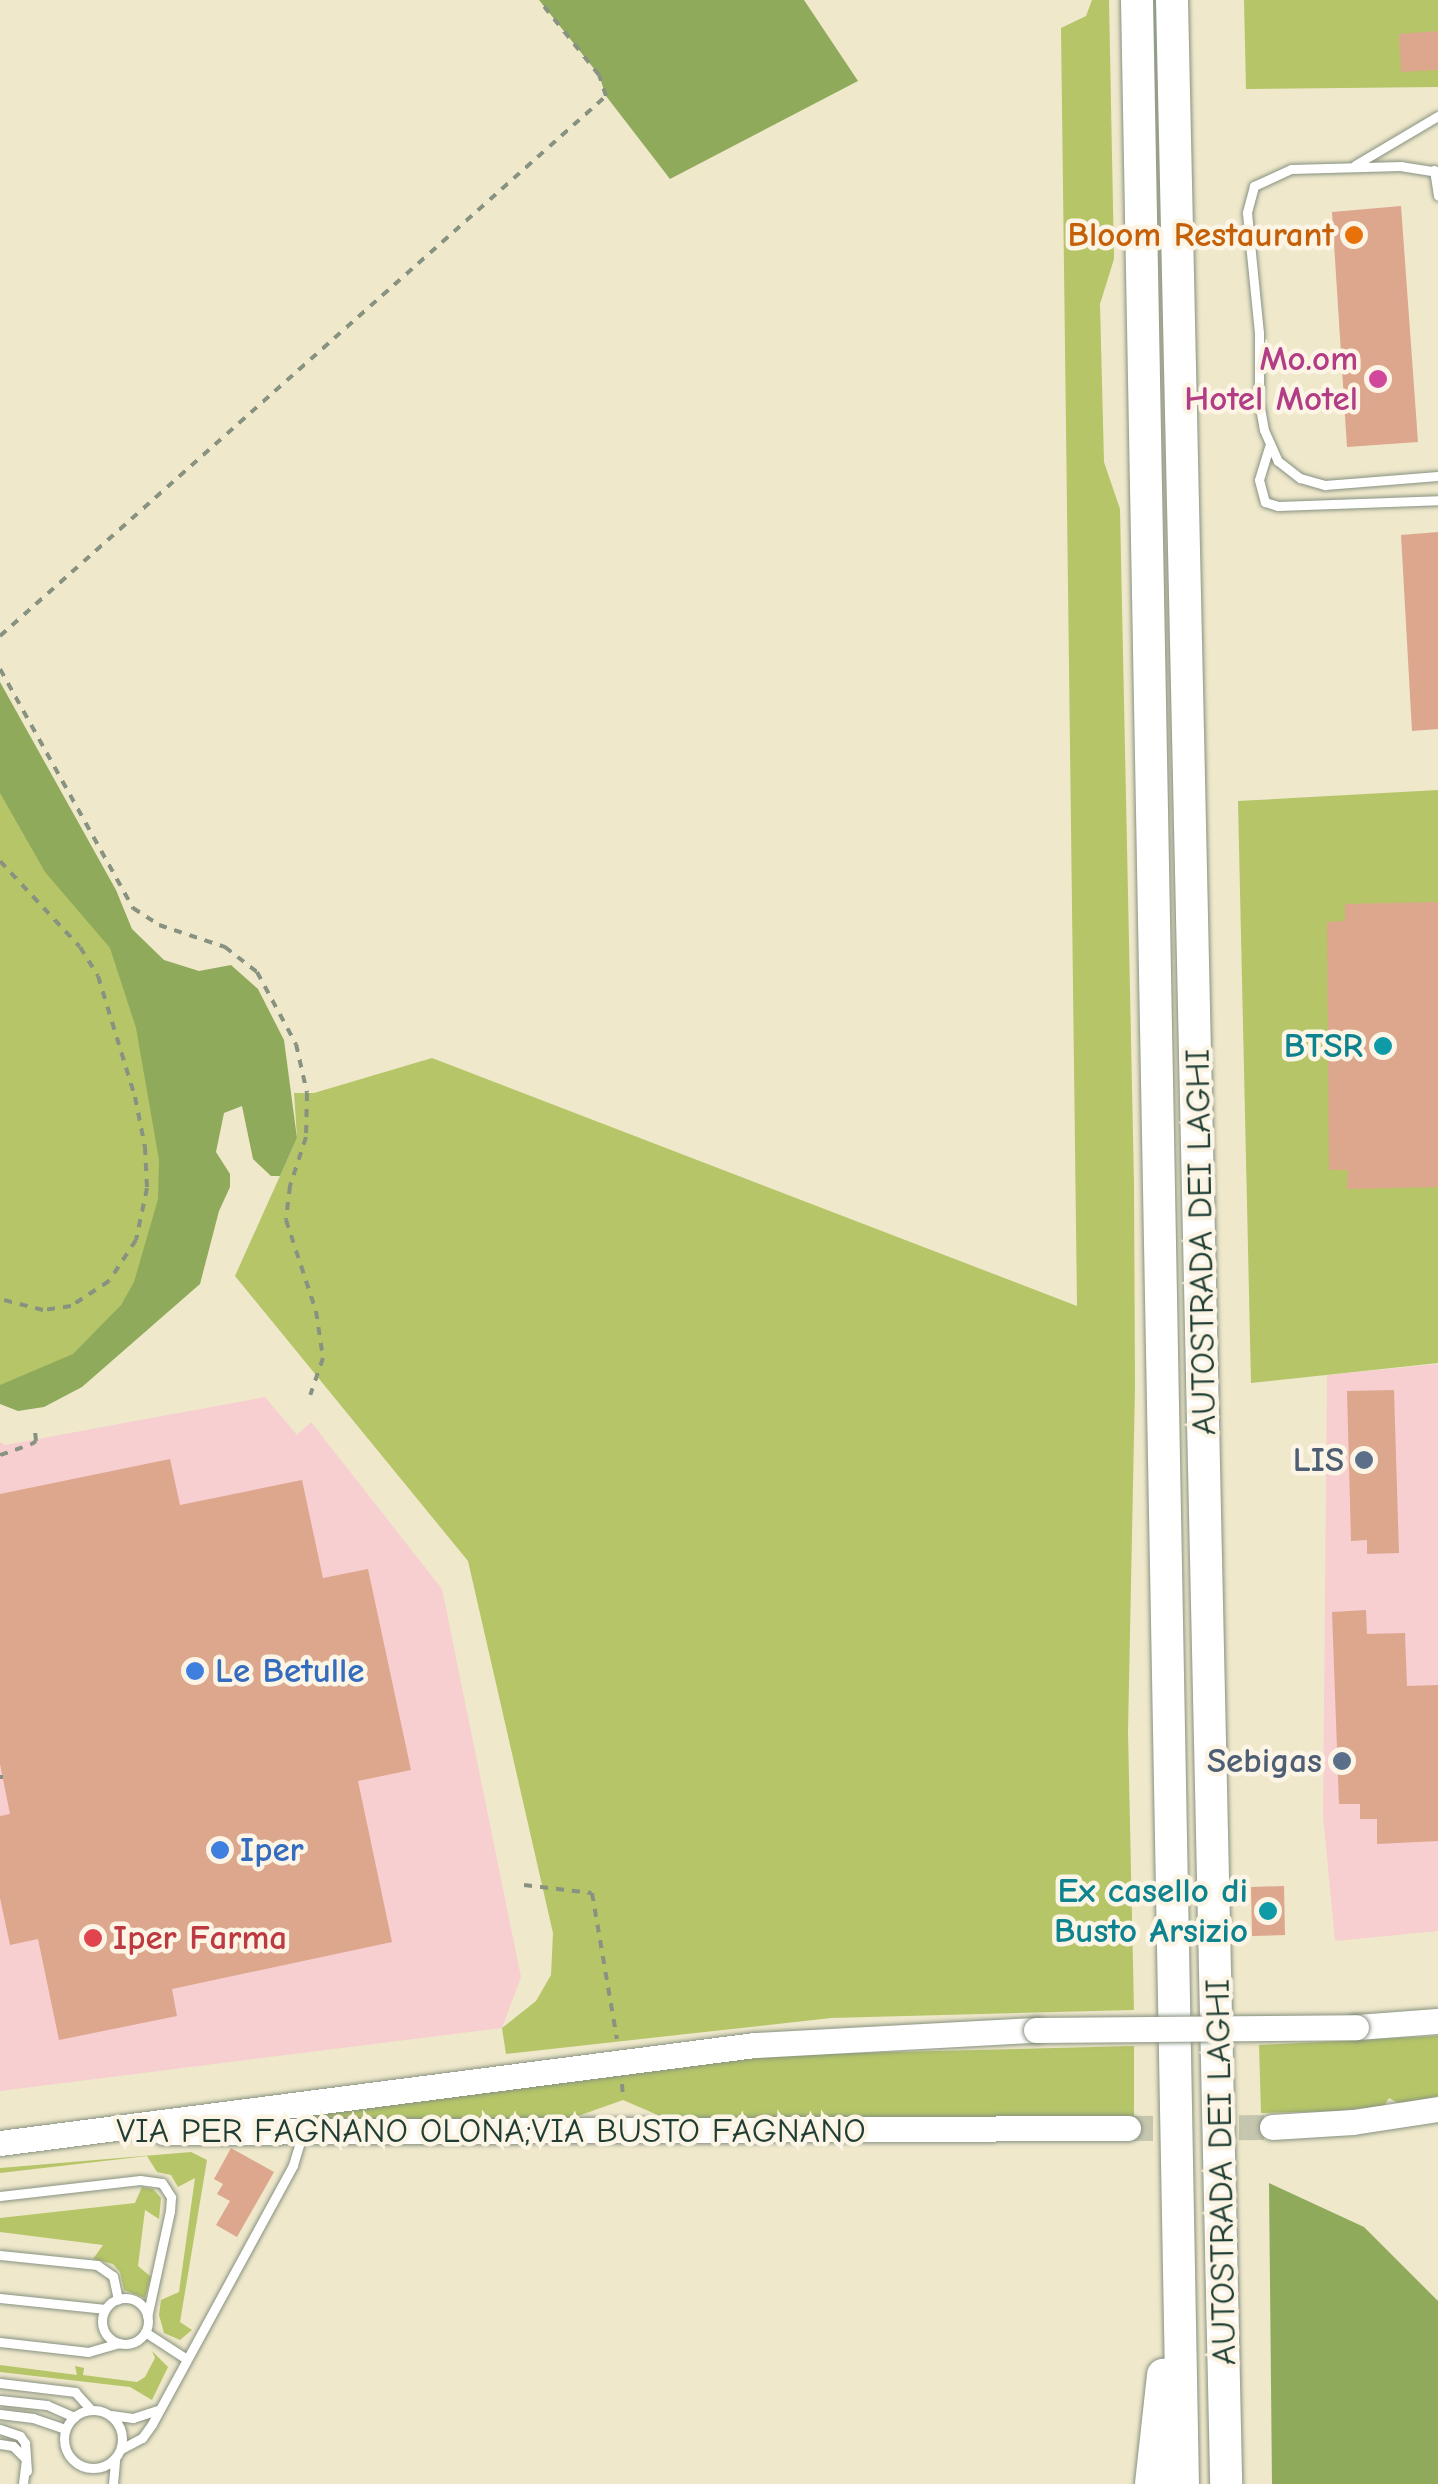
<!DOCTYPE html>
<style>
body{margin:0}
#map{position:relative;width:1438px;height:2484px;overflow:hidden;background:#efe8cb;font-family:"Comic Neue",sans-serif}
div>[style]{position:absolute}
.built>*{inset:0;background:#f7cfd0}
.green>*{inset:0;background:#b5c568}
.forest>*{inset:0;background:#90aa5c}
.building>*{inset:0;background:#dca78d}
.secondary-tunnel>*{height:25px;margin-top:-12.5px;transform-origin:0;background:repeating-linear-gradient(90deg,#c5c6ad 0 25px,transparent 0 37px)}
.path>*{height:4px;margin-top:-2px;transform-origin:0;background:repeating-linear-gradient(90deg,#879280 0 8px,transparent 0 16px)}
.roads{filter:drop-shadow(0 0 2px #879280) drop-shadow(0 0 2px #879280)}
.lane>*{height:9px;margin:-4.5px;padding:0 4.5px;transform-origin:4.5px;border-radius:4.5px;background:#fff}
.lane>.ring{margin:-4.5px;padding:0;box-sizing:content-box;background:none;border:9px solid #fff;border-radius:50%}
.secondary>*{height:25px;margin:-12.5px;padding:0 12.5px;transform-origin:12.5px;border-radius:12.5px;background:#fff}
.highway>*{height:32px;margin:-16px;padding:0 16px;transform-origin:16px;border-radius:16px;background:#fff}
.bridges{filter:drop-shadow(0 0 2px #879280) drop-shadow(0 0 2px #879280)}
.secondary-bridge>*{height:25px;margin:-12.5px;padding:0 12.5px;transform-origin:12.5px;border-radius:12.5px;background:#fff}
.dots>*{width:28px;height:28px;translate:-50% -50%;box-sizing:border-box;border:5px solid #fcf5e5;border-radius:50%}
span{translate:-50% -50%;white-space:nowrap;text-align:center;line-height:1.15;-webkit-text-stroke:9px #fcf5e5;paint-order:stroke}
.food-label{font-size:35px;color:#c56008;font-weight:700}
.right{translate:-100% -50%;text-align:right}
.hotel-label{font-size:35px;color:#b23c85;font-weight:700}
.culture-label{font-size:35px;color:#0d838f;font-weight:700}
.street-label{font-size:35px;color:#1f3d34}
.service-label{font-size:35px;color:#4e5e75;font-weight:700}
.shop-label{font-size:35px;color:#366cbe;font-weight:700}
.left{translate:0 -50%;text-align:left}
.health-label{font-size:35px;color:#be3a42;font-weight:700}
</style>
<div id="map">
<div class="built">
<i style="clip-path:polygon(1438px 1364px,1438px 1931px,1335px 1941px,1323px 1815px,1327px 1375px)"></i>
<i style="clip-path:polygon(265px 1397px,297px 1435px,311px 1422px,442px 1589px,521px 1977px,502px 2028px,0 2091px,0 1442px,5px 1445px)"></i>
</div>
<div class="green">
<i style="clip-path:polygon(1092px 0,1109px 0,1114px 259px,1100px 304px,1104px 462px,1120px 509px,1134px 1183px,1135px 1386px,1128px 1732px,1134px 2010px,831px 2018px,506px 2054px,502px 2028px,536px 2001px,551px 1975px,553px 1933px,468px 1561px,235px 1276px,297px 1138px,294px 1093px,314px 1093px,432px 1058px,1077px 1306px,1061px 28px,1086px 16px)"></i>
<i style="clip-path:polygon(1244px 0,1438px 0,1438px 87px,1246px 89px)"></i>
<i style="clip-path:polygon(0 782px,109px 934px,182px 1147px,134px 1287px,80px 1362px,0 1386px)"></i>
<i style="clip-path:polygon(1438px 790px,1438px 1363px,1251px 1383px,1238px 801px)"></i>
<i style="clip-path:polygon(1438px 2036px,1438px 2096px,1400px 2104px,1389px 2098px,1384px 2106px,1340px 2111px,1261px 2113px,1259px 2045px)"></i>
<i style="clip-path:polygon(1134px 2046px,1134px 2116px,674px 2122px,623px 2100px,564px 2121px,297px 2120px,291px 2116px,774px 2055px)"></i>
<i style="clip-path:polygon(191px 2152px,207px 2160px,180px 2322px,192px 2330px,180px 2340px,164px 2333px,159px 2315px,161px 2300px,179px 2292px,195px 2178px,178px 2187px,171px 2175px,157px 2172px,147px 2156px,0 2173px,0 2168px)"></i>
<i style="clip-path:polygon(142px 2187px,153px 2189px,161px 2198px,159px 2219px,145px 2210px,138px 2266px,151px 2277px,145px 2298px,124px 2290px,120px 2272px,113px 2264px,93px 2259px,103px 2245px,0 2232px,0 2218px,135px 2203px)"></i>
<i style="clip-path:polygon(152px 2351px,168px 2367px,152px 2400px,130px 2387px,0 2372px,0 2365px,77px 2375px,75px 2366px,84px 2368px,83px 2375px,137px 2382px,145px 2377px,155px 2358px)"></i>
</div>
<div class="forest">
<i style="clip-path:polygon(539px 0,804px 0,858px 81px,670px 179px,606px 96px,599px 75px)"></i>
<i style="clip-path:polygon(0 682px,116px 890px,132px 929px,164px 960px,199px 971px,231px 965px,258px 989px,284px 1040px,297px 1138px,280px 1176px,271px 1176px,253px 1159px,242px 1106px,224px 1113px,216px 1152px,230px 1174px,230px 1187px,219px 1211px,200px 1284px,82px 1387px,44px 1407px,18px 1411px,0 1404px,0 1385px,73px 1354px,121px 1305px,134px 1282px,158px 1199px,159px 1160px,136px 1028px,110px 948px,45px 872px,0 793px)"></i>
<i style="clip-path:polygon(1269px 2183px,1364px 2227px,1438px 2301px,1438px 2484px,1272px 2484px)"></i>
</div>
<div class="building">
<i style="clip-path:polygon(1438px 31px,1438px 70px,1401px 72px,1399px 34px)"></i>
<i style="clip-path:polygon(1401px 206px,1418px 442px,1347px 447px,1332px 212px)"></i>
<i style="clip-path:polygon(1438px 532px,1438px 729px,1412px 731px,1401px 535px)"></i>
<i style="clip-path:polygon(1438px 902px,1438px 1187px,1347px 1189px,1348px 1170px,1329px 1170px,1327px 922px,1345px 921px,1345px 904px)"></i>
<i style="clip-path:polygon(1394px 1390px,1399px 1553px,1367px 1554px,1367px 1540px,1351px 1541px,1347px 1391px)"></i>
<i style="clip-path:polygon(170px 1459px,180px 1505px,302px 1480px,323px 1578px,368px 1569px,411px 1770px,358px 1781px,392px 1942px,172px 1989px,177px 2016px,59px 2040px,38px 1939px,10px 1945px,0 1898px,0 1816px,10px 1814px,0 1764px,0 1494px)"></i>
<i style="clip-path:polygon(1366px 1610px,1367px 1634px,1405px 1633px,1407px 1686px,1438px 1685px,1438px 1841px,1377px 1844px,1377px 1819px,1360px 1819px,1360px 1804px,1339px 1804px,1332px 1612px)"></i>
<i style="clip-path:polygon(1284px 1886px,1285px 1935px,1252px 1936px,1251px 1887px)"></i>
<i style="clip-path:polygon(231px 2148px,274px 2172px,237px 2237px,216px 2225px,230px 2201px,217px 2194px,223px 2184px,214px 2179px)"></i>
</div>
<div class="secondary-tunnel">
<i style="left:1128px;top:2128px;width:144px;rotate:-0.4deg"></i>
</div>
<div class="path">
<i style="left:0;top:636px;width:812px;rotate:-41.7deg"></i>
<i style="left:606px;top:96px;width:22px;rotate:-108deg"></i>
<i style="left:599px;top:75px;width:96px;rotate:-128.7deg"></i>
<i style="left:0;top:669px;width:274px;rotate:60.9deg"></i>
<i style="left:133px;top:908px;width:31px;rotate:33deg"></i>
<i style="left:159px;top:925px;width:70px;rotate:18.4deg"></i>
<i style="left:225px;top:947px;width:41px;rotate:38deg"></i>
<i style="left:257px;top:972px;width:82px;rotate:61.6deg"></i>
<i style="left:296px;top:1044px;width:50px;rotate:77.3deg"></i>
<i style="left:307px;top:1093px;width:44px;rotate:91.3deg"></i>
<i style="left:306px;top:1137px;width:52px;rotate:108.1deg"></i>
<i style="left:290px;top:1186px;width:34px;rotate:97deg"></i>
<i style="left:286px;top:1220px;width:96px;rotate:71.8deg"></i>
<i style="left:316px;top:1311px;width:48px;rotate:81.5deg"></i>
<i style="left:323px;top:1358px;width:39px;rotate:109deg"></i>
<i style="left:0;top:861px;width:117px;rotate:47.1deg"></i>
<i style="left:80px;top:947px;width:34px;rotate:58deg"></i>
<i style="left:98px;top:976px;width:127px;rotate:73deg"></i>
<i style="left:135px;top:1097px;width:51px;rotate:78.7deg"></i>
<i style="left:145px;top:1147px;width:41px;rotate:87.2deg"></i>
<i style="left:147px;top:1188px;width:53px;rotate:101.9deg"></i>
<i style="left:136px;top:1240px;width:49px;rotate:123.4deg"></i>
<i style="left:109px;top:1281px;width:45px;rotate:146.7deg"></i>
<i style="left:71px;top:1306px;width:28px;rotate:172deg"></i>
<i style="left:43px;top:1310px;width:44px;rotate:-165.7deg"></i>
<i style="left:0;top:1455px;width:34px;rotate:-19deg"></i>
<i style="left:32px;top:1444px;width:5px;rotate:-37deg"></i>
<i style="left:36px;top:1441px;width:10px;rotate:-96deg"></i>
<i style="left:0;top:1777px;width:3px"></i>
<i style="left:524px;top:1885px;width:68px;rotate:6.7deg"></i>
<i style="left:592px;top:1893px;width:148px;rotate:80.3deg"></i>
<i style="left:622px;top:2084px;width:16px;rotate:86deg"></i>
</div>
<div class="roads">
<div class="lane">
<i style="left:1355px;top:165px;width:96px;rotate:-30.6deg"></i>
<i style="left:1434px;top:170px;width:26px;rotate:81deg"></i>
<i style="left:1438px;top:172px;width:37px;rotate:-171deg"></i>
<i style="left:1401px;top:166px;width:110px;rotate:178.4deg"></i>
<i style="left:1291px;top:169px;width:41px;rotate:155.3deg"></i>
<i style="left:1254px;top:186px;width:28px;rotate:105deg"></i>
<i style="left:1247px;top:213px;width:121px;rotate:84.3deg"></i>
<i style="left:1259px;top:333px;width:69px;rotate:90deg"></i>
<i style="left:1259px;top:402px;width:28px;rotate:80deg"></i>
<i style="left:1264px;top:430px;width:34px;rotate:66deg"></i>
<i style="left:1278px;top:461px;width:28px;rotate:38deg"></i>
<i style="left:1300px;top:478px;width:26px;rotate:16deg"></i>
<i style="left:1325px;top:485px;width:113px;rotate:-4.6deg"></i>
<i style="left:1269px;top:447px;width:34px;rotate:107deg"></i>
<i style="left:1259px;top:480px;width:23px;rotate:75deg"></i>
<i style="left:1265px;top:502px;width:14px;rotate:17deg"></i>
<i style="left:1278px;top:506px;width:160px;rotate:-2.1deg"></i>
<i style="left:0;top:2196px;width:141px;rotate:-6.5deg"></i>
<i style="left:140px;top:2180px;width:22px;rotate:8deg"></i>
<i style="left:162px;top:2183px;width:17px;rotate:57deg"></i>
<i style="left:171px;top:2197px;width:14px;rotate:94deg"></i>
<i style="left:170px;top:2211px;width:108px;rotate:102.2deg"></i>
<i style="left:0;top:2255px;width:98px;rotate:5.9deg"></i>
<i style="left:97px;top:2265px;width:19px;rotate:35deg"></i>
<i style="left:113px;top:2276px;width:24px;rotate:78deg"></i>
<i style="left:0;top:2298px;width:106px;rotate:6deg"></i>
<i class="ring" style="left:102px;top:2298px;width:37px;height:37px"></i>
<i style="left:145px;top:2332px;width:48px;rotate:33deg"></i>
<i style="left:0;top:2342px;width:89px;rotate:6.5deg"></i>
<i style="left:88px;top:2352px;width:32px;rotate:-16deg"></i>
<i style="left:0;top:2383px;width:76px;rotate:6.8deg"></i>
<i style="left:75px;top:2392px;width:24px;rotate:48deg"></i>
<i style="left:0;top:2400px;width:47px;rotate:6.1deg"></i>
<i style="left:47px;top:2405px;width:30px;rotate:24deg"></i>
<i class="ring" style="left:64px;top:2410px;width:49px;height:49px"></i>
<i style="left:0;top:2414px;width:33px;rotate:7deg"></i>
<i style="left:33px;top:2418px;width:34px;rotate:19deg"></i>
<i style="left:111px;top:2415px;width:22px;rotate:8deg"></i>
<i style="left:133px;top:2418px;width:25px;rotate:-18deg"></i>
<i style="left:0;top:2429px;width:21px;rotate:19deg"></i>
<i style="left:20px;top:2436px;width:9px;rotate:54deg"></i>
<i style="left:25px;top:2443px;width:28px;rotate:86deg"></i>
<i style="left:0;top:2444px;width:13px;rotate:9deg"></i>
<i style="left:13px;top:2446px;width:18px;rotate:45deg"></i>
<i style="left:26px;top:2459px;width:25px;rotate:97deg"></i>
<i style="left:121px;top:2449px;width:24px;rotate:-28deg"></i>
<i style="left:142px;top:2438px;width:17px;rotate:-54deg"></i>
<i style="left:152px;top:2424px;width:295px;rotate:-61.4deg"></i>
<i style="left:293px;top:2165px;width:30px;rotate:-73deg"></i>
<i style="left:113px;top:2484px;width:25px;rotate:-85deg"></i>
</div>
<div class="secondary">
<i style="left:1356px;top:2027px;width:82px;rotate:-4.2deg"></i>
<i style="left:1272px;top:2127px;width:81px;rotate:-3.5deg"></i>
<i style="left:1353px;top:2122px;width:86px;rotate:-8.7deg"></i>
<i style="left:163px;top:2132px;width:965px;rotate:-0.24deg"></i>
<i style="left:0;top:2143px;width:761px;rotate:-7.4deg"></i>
<i style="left:755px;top:2045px;width:281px;rotate:-3.1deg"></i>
</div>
<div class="highway">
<i style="left:1137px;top:0;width:2484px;rotate:88.94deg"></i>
<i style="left:1172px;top:0;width:2485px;rotate:88.75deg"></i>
<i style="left:1151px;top:2484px;width:110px;rotate:-83.7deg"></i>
</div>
</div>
<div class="bridges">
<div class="secondary-bridge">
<i style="left:1036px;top:2030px;width:320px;rotate:-0.5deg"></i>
</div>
</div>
<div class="dots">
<i style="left:1354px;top:235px;background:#e8710a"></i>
<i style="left:1378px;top:379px;background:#d1479c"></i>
<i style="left:1383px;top:1046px;background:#0f9aa8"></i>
<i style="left:1364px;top:1460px;background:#5c6f8a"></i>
<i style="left:195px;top:1671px;background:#3f7fe0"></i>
<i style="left:1342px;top:1761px;background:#5c6f8a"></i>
<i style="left:220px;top:1850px;background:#3f7fe0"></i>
<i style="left:1268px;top:1911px;background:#0f9aa8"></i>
<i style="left:93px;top:1938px;background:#e0444e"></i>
</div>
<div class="food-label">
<span class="right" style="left:1334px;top:235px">Bloom Restaurant</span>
</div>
<div class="hotel-label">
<span class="right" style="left:1358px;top:379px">Mo.om<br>Hotel Motel</span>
</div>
<div class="culture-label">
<span class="right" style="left:1363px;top:1046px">BTSR</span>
<span class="right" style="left:1248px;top:1911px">Ex casello di<br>Busto Arsizio</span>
</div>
<div class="street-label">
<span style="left:1201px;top:1242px;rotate:-91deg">AUTOSTRADA DEI LAGHI</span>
<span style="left:491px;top:2131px">VIA PER FAGNANO OLONA;VIA BUSTO FAGNANO</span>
<span style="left:1221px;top:2172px;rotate:-91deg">AUTOSTRADA DEI LAGHI</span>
</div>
<div class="service-label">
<span class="right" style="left:1344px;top:1460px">LIS</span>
<span class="right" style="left:1322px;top:1761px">Sebigas</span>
</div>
<div class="shop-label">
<span class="left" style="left:215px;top:1671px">Le Betulle</span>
<span class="left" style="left:240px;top:1850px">Iper</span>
</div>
<div class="health-label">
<span class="left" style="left:113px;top:1938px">Iper Farma</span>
</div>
</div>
